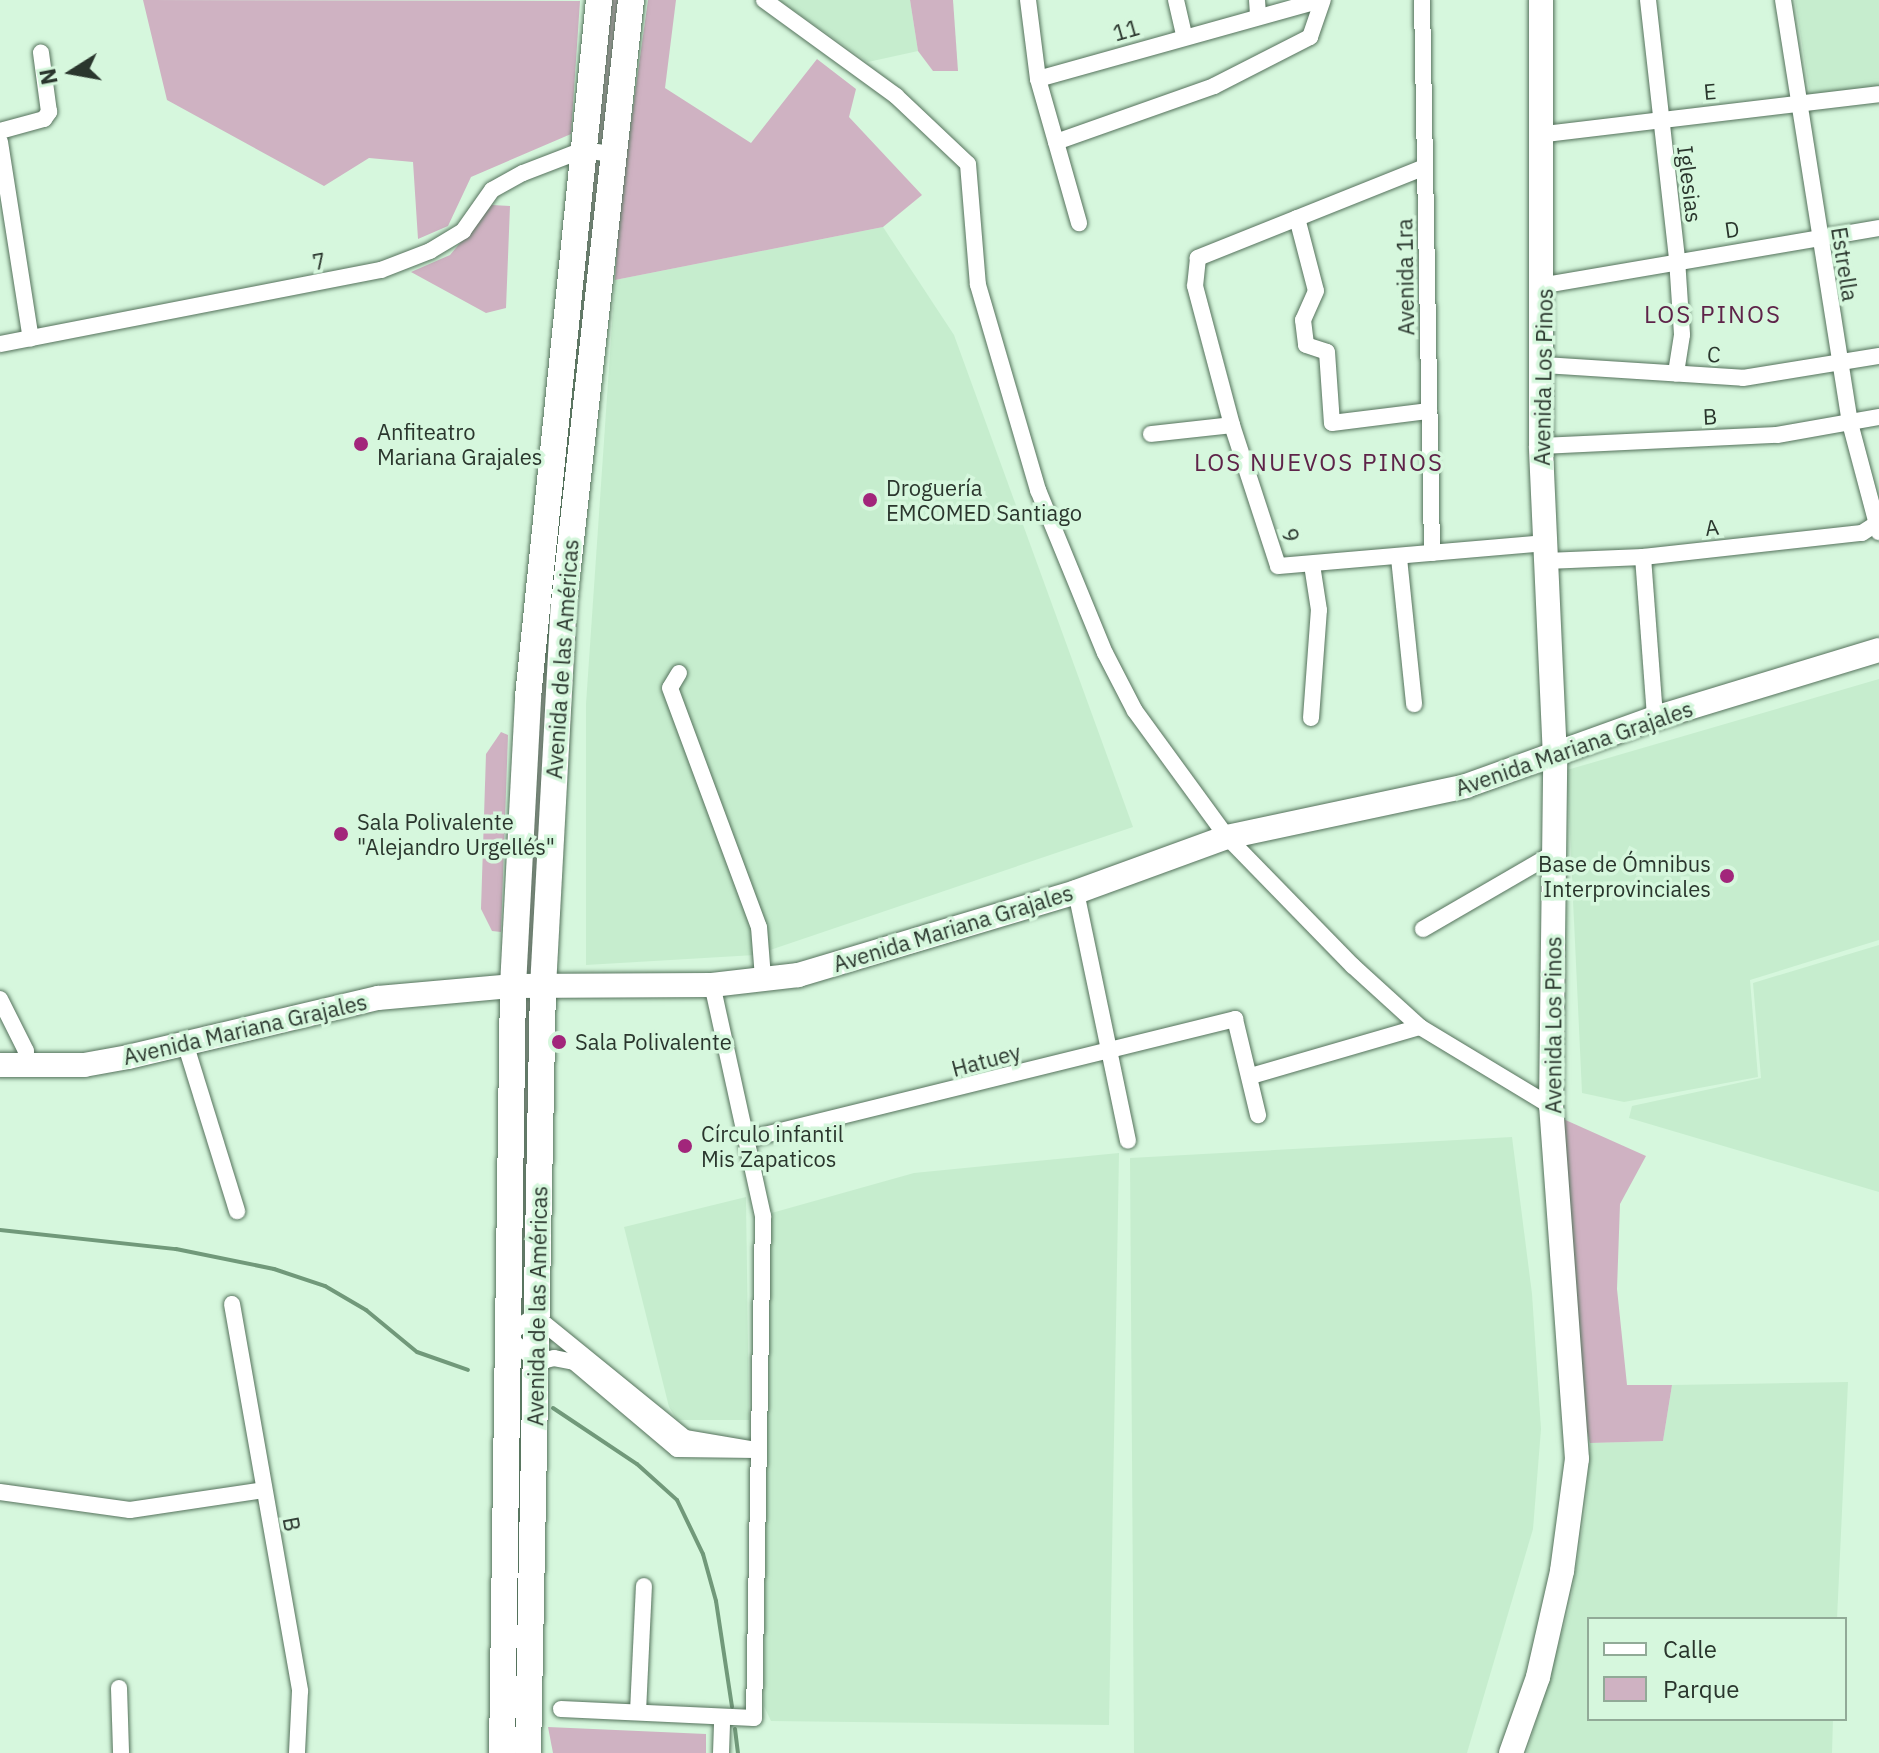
<!DOCTYPE html>
<meta charset="utf-8">
<style>
body{margin:0}
#map{position:relative;width:1879px;height:1753px;overflow:hidden;background:#d6f7dd;font-family:"IBM Plex Sans",sans-serif}
div>[style]{position:absolute}
.built>*{inset:0;background:#c6edce}
.green>*{inset:0;background:#cfb2c2}
.stream>*{height:4px;margin:-2px;padding:0 2px;transform-origin:2px;border-radius:2px;background:#71997a}
.roads{filter:drop-shadow(0 0 2px #55725c) drop-shadow(0 0 2px #55725c)}
.street>*{height:16px;margin:-8px;padding:0 8px;transform-origin:8px;border-radius:8px;background:#fff}
.secondary>*{height:24px;margin:-12px;padding:0 12px;transform-origin:12px;border-radius:12px;background:#fff}
.primary>*{height:26px;margin:-13px;padding:0 13px;transform-origin:13px;border-radius:13px;background:#fff}
.dots>*{width:22px;height:22px;translate:-50% -50%;box-sizing:border-box;border:4px solid #d6f7dd;border-radius:50%}
span{translate:-50% -50%;white-space:nowrap;text-align:center;line-height:1.15;-webkit-text-stroke:7px #d6f7dd;paint-order:stroke}
.street-label{font-size:22px;color:#2a362d}
.poi-label{font-size:22px;color:#2a362d}
.left{translate:0 -50%;text-align:left}
.right{translate:-100% -50%;text-align:right}
.neighbourhood-label{font-size:24px;color:#5e2349;letter-spacing:2px}
.legend{position:absolute;left:1587px;top:1617px;width:260px;height:104px;box-sizing:border-box;background:#d6f7dd;border:2px solid #91aa97;margin:0;padding:10px 14px;list-style:none;font-size:24px;color:#2a362d}
.legend li{display:flex;align-items:center;gap:16px;height:40px}
.legend b{width:40px;border:2px solid #91aa97}
.north{position:absolute;left:32px;top:32px;width:80px;height:80px;-webkit-text-stroke:6px #d6f7dd;paint-order:stroke;rotate:259deg;font-size:22px;font-weight:700;line-height:32px;text-align:center;color:#2a362d}
.north::after{content:'';display:block;margin:auto;width:28px;height:36px;background:#2a362d;clip-path:polygon(50% 0,100% 100%,50% 72%,0 100%)}
</style>
<div id="map">
<div class="built">
<i style="clip-path:polygon(779px 0,910px 0,918px 51px,868px 62px)"></i>
<i style="clip-path:polygon(1795px 0,1879px 0,1879px 86px,1810px 95px)"></i>
<i style="clip-path:polygon(883px 227px,954px 335px,1133px 827px,755px 955px,586px 965px,586px 704px,615px 280px)"></i>
<i style="clip-path:polygon(1879px 679px,1879px 940px,1750px 980px,1758px 1077px,1624px 1102px,1582px 1093px,1567px 770px)"></i>
<i style="clip-path:polygon(1879px 945px,1879px 1192px,1629px 1118px,1632px 1106px,1761px 1078px,1753px 983px)"></i>
<i style="clip-path:polygon(1512px 1137px,1532px 1294px,1541px 1429px,1533px 1529px,1467px 1753px,1134px 1753px,1130px 1158px)"></i>
<i style="clip-path:polygon(1119px 1153px,1109px 1725px,771px 1721px,764px 1706px,768px 1214px,914px 1173px)"></i>
<i style="clip-path:polygon(746px 1197px,749px 1420px,677px 1420px,669px 1407px,624px 1227px)"></i>
<i style="clip-path:polygon(1848px 1382px,1837px 1619px,1589px 1619px,1589px 1719px,1833px 1719px,1832px 1753px,1527px 1753px,1570px 1606px,1586px 1507px,1590px 1443px,1663px 1441px,1672px 1385px)"></i>
</div>
<div class="green">
<i style="clip-path:polygon(143px 0,580px 1px,571px 134px,471px 177px,448px 226px,418px 239px,413px 162px,369px 158px,324px 186px,167px 100px)"></i>
<i style="clip-path:polygon(608px 0,622px 0,603px 148px,591px 146px)"></i>
<i style="clip-path:polygon(648px 0,676px 0,665px 88px,751px 143px,817px 59px,856px 89px,849px 117px,922px 195px,883px 227px,615px 280px,620px 201px)"></i>
<i style="clip-path:polygon(910px 0,953px 0,958px 71px,933px 71px,918px 51px)"></i>
<i style="clip-path:polygon(590px 157px,602px 158px,535px 978px,522px 978px,540px 647px)"></i>
<i style="clip-path:polygon(492px 205px,510px 206px,506px 308px,486px 313px,411px 272px,450px 255px)"></i>
<i style="clip-path:polygon(501px 732px,508px 735px,501px 932px,492px 931px,481px 909px,486px 754px)"></i>
<i style="clip-path:polygon(521px 995px,535px 995px,528px 1313px,515px 1322px)"></i>
<i style="clip-path:polygon(1561px 1118px,1646px 1156px,1620px 1204px,1617px 1289px,1627px 1385px,1672px 1385px,1663px 1441px,1590px 1443px,1582px 1411px)"></i>
<i style="clip-path:polygon(548px 1727px,706px 1734px,706px 1753px,553px 1753px)"></i>
</div>
<div class="stream">
<i style="left:0;top:1230px;width:177px;rotate:6.2deg"></i>
<i style="left:176px;top:1249px;width:100px;rotate:11.5deg"></i>
<i style="left:274px;top:1269px;width:54px;rotate:18.4deg"></i>
<i style="left:325px;top:1286px;width:48px;rotate:30.3deg"></i>
<i style="left:366px;top:1310px;width:66px;rotate:39.5deg"></i>
<i style="left:417px;top:1352px;width:54px;rotate:19.4deg"></i>
<i style="left:553px;top:1408px;width:101px;rotate:33.7deg"></i>
<i style="left:637px;top:1464px;width:54px;rotate:42deg"></i>
<i style="left:677px;top:1500px;width:60px;rotate:64.3deg"></i>
<i style="left:703px;top:1554px;width:49px;rotate:74.5deg"></i>
<i style="left:716px;top:1601px;width:107px;rotate:81.4deg"></i>
<i style="left:735px;top:1729px;width:24px;rotate:83deg"></i>
</div>
<div class="roads">
<div class="street">
<i style="left:764px;top:0;width:163px;rotate:36deg"></i>
<i style="left:896px;top:96px;width:99px;rotate:43.4deg"></i>
<i style="left:968px;top:164px;width:121px;rotate:85.3deg"></i>
<i style="left:978px;top:285px;width:214px;rotate:73.7deg"></i>
<i style="left:1038px;top:490px;width:176px;rotate:67.7deg"></i>
<i style="left:1105px;top:653px;width:65px;rotate:62.7deg"></i>
<i style="left:1135px;top:711px;width:156px;rotate:53.9deg"></i>
<i style="left:1227px;top:837px;width:180px;rotate:45.7deg"></i>
<i style="left:1353px;top:966px;width:91px;rotate:42.3deg"></i>
<i style="left:1420px;top:1027px;width:153px;rotate:31.1deg"></i>
<i style="left:1028px;top:0;width:80px;rotate:82.8deg"></i>
<i style="left:1038px;top:79px;width:150px;rotate:74.1deg"></i>
<i style="left:1176px;top:0;width:37px;rotate:77deg"></i>
<i style="left:1257px;top:0;width:16px;rotate:86deg"></i>
<i style="left:1422px;top:0;width:553px;rotate:88.96deg"></i>
<i style="left:1648px;top:0;width:261px;rotate:83.6deg"></i>
<i style="left:1677px;top:259px;width:76px;rotate:86.2deg"></i>
<i style="left:1682px;top:335px;width:39px;rotate:99deg"></i>
<i style="left:1783px;top:0;width:428px;rotate:81deg"></i>
<i style="left:1850px;top:423px;width:113px;rotate:75.1deg"></i>
<i style="left:1038px;top:79px;width:293px;rotate:-15.6deg"></i>
<i style="left:0;top:131px;width:46px;rotate:-15.3deg"></i>
<i style="left:44px;top:119px;width:9px;rotate:-54deg"></i>
<i style="left:49px;top:112px;width:60px;rotate:-97.7deg"></i>
<i style="left:1545px;top:134px;width:336px;rotate:-6.8deg"></i>
<i style="left:0;top:142px;width:199px;rotate:81.1deg"></i>
<i style="left:1056px;top:142px;width:168px;rotate:-19.5deg"></i>
<i style="left:1214px;top:86px;width:108px;rotate:-27deg"></i>
<i style="left:1310px;top:37px;width:39px;rotate:-71deg"></i>
<i style="left:1425px;top:167px;width:245px;rotate:158.2deg"></i>
<i style="left:1198px;top:258px;width:28px;rotate:96deg"></i>
<i style="left:1195px;top:286px;width:144px;rotate:75.1deg"></i>
<i style="left:1232px;top:425px;width:148px;rotate:71.9deg"></i>
<i style="left:1278px;top:566px;width:267px;rotate:-4.9deg"></i>
<i style="left:1297px;top:218px;width:75px;rotate:75.4deg"></i>
<i style="left:1316px;top:291px;width:32px;rotate:114deg"></i>
<i style="left:1303px;top:320px;width:25px;rotate:83deg"></i>
<i style="left:1306px;top:345px;width:22px;rotate:18deg"></i>
<i style="left:1327px;top:352px;width:71px;rotate:86deg"></i>
<i style="left:1332px;top:423px;width:98px;rotate:-7.1deg"></i>
<i style="left:1545px;top:285px;width:339px;rotate:-9.7deg"></i>
<i style="left:0;top:344px;width:388px;rotate:-11deg"></i>
<i style="left:381px;top:270px;width:53px;rotate:-21.2deg"></i>
<i style="left:430px;top:251px;width:39px;rotate:-31deg"></i>
<i style="left:463px;top:231px;width:50px;rotate:-54.7deg"></i>
<i style="left:492px;top:190px;width:35px;rotate:-29deg"></i>
<i style="left:523px;top:173px;width:64px;rotate:-21deg"></i>
<i style="left:583px;top:150px;width:28px;rotate:8deg"></i>
<i style="left:1544px;top:365px;width:199px;rotate:3.7deg"></i>
<i style="left:1743px;top:378px;width:138px;rotate:-9.2deg"></i>
<i style="left:1151px;top:434px;width:81px;rotate:-6.3deg"></i>
<i style="left:1541px;top:446px;width:236px;rotate:-2.7deg"></i>
<i style="left:1777px;top:435px;width:104px;rotate:-10deg"></i>
<i style="left:1643px;top:557px;width:161px;rotate:85.7deg"></i>
<i style="left:1399px;top:558px;width:147px;rotate:84.1deg"></i>
<i style="left:1546px;top:561px;width:97px;rotate:-2.4deg"></i>
<i style="left:1643px;top:557px;width:220px;rotate:-6.3deg"></i>
<i style="left:1862px;top:533px;width:20px;rotate:-33deg"></i>
<i style="left:679px;top:673px;width:17px;rotate:121deg"></i>
<i style="left:670px;top:688px;width:255px;rotate:69.6deg"></i>
<i style="left:759px;top:927px;width:51px;rotate:85.5deg"></i>
<i style="left:1311px;top:718px;width:108px;rotate:-85.8deg"></i>
<i style="left:1319px;top:610px;width:46px;rotate:-98.8deg"></i>
<i style="left:1076px;top:892px;width:254px;rotate:78.2deg"></i>
<i style="left:1423px;top:929px;width:151px;rotate:-30.1deg"></i>
<i style="left:0;top:999px;width:58px;rotate:63.4deg"></i>
<i style="left:26px;top:1051px;width:15px;rotate:94deg"></i>
<i style="left:186px;top:1046px;width:173px;rotate:72.8deg"></i>
<i style="left:1251px;top:1076px;width:176px;rotate:-16.2deg"></i>
<i style="left:748px;top:1139px;width:502px;rotate:-13.84deg"></i>
<i style="left:1235px;top:1019px;width:99px;rotate:76.5deg"></i>
<i style="left:232px;top:1304px;width:393px;rotate:80deg"></i>
<i style="left:300px;top:1691px;width:62px;rotate:92.8deg"></i>
<i style="left:535px;top:1316px;width:193px;rotate:39.1deg"></i>
<i style="left:685px;top:1438px;width:73px;rotate:9.5deg"></i>
<i style="left:757px;top:1450px;width:80px;rotate:-179.3deg"></i>
<i style="left:677px;top:1449px;width:135px;rotate:-139.8deg"></i>
<i style="left:574px;top:1362px;width:20px;rotate:-169deg"></i>
<i style="left:554px;top:1358px;width:16px;rotate:166deg"></i>
<i style="left:538px;top:1362px;width:41px;rotate:-140.9deg"></i>
<i style="left:506px;top:1336px;width:35px;rotate:-35deg"></i>
<i style="left:0;top:1492px;width:131px;rotate:7.9deg"></i>
<i style="left:130px;top:1510px;width:135px;rotate:-8.5deg"></i>
<i style="left:119px;top:1688px;width:65px;rotate:88.2deg"></i>
<i style="left:561px;top:1709px;width:193px;rotate:2.7deg"></i>
<i style="left:754px;top:1718px;width:502px;rotate:-88.97deg"></i>
<i style="left:763px;top:1216px;width:237px;rotate:-102.4deg"></i>
<i style="left:638px;top:1712px;width:126px;rotate:-87.3deg"></i>
<i style="left:721px;top:1753px;width:35px;rotate:-88deg"></i>
</div>
<div class="secondary">
<i style="left:0;top:1065px;width:84px"></i>
<i style="left:84px;top:1065px;width:45px;rotate:-10.3deg"></i>
<i style="left:128px;top:1057px;width:257px;rotate:-13.3deg"></i>
<i style="left:378px;top:998px;width:136px;rotate:-5.1deg"></i>
<i style="left:513px;top:986px;width:199px;rotate:-0.3deg"></i>
<i style="left:712px;top:985px;width:87px;rotate:-6.6deg"></i>
<i style="left:798px;top:975px;width:290px;rotate:-16.6deg"></i>
<i style="left:1076px;top:892px;width:161px;rotate:-20deg"></i>
<i style="left:1227px;top:837px;width:244px;rotate:-12deg"></i>
<i style="left:1466px;top:786px;width:201px;rotate:-19.8deg"></i>
<i style="left:1655px;top:718px;width:234px;rotate:-16.9deg"></i>
<i style="left:1511px;top:1753px;width:81px;rotate:-70.4deg"></i>
<i style="left:1538px;top:1677px;width:109px;rotate:-77.2deg"></i>
<i style="left:1562px;top:1571px;width:113px;rotate:-82.4deg"></i>
<i style="left:1577px;top:1459px;width:354px;rotate:-94.2deg"></i>
<i style="left:1551px;top:1106px;width:348px;rotate:-89.3deg"></i>
<i style="left:1555px;top:758px;width:312px;rotate:-92.6deg"></i>
<i style="left:1541px;top:446px;width:446px;rotate:-90deg"></i>
</div>
<div class="primary">
<i style="left:502px;top:1753px;width:767px;rotate:-89.18deg"></i>
<i style="left:513px;top:986px;width:289px;rotate:-87deg"></i>
<i style="left:528px;top:697px;width:701px;rotate:-84.18deg"></i>
<i style="left:528px;top:1753px;width:766px;rotate:-88.88deg"></i>
<i style="left:543px;top:987px;width:385px;rotate:-86.9deg"></i>
<i style="left:564px;top:603px;width:607px;rotate:-83.66deg"></i>
</div>
</div>
<div class="dots">
<i style="left:361px;top:444px;background:#a2267b"></i>
<i style="left:870px;top:500px;background:#a2267b"></i>
<i style="left:341px;top:834px;background:#a2267b"></i>
<i style="left:1727px;top:876px;background:#a2267b"></i>
<i style="left:559px;top:1042px;background:#a2267b"></i>
<i style="left:685px;top:1146px;background:#a2267b"></i>
</div>
<div class="street-label">
<span style="left:1126px;top:30px;rotate:-16deg">11</span>
<span style="left:1710px;top:91px;rotate:-5deg">E</span>
<span style="left:1690px;top:184px;rotate:83deg">Iglesias</span>
<span style="left:1732px;top:229px;rotate:-8deg">D</span>
<span style="left:319px;top:261px;rotate:-10deg">7</span>
<span style="left:1845px;top:264px;rotate:81deg">Estrella</span>
<span style="left:1405px;top:277px;rotate:-91deg">Avenida 1ra</span>
<span style="left:1714px;top:354px;rotate:4deg">C</span>
<span style="left:1543px;top:377px;rotate:-89deg">Avenida Los Pinos</span>
<span style="left:1710px;top:416px;rotate:-3deg">B</span>
<span style="left:1712px;top:527px;rotate:-6deg">A</span>
<span style="left:1291px;top:535px;rotate:72deg">9</span>
<span style="left:562px;top:659px;rotate:-86deg">Avenida de las Américas</span>
<span style="left:1574px;top:748px;rotate:-19deg">Avenida Mariana Grajales</span>
<span style="left:953px;top:928px;rotate:-17deg">Avenida Mariana Grajales</span>
<span style="left:1553px;top:1025px;rotate:-90deg">Avenida Los Pinos</span>
<span style="left:245px;top:1029px;rotate:-13deg">Avenida Mariana Grajales</span>
<span style="left:986px;top:1060px;rotate:-15deg">Hatuey</span>
<span style="left:537px;top:1306px;rotate:-89deg">Avenida de las Américas</span>
<span style="left:292px;top:1524px;rotate:79deg">B</span>
</div>
<div class="poi-label">
<span class="left" style="left:377px;top:444px">Anfiteatro<br>Mariana Grajales</span>
<span class="left" style="left:886px;top:500px">Droguería<br>EMCOMED Santiago</span>
<span class="left" style="left:357px;top:834px">Sala Polivalente<br>"Alejandro Urgellés"</span>
<span class="right" style="left:1711px;top:876px">Base de Ómnibus<br>Interprovinciales</span>
<span class="left" style="left:575px;top:1042px">Sala Polivalente</span>
<span class="left" style="left:701px;top:1146px">Círculo infantil<br>Mis Zapaticos</span>
</div>
<div class="neighbourhood-label">
<span style="left:1713px;top:315px">LOS PINOS</span>
<span style="left:1319px;top:463px">LOS NUEVOS PINOS</span>
</div>
<ul class="legend">
<li><b style="height:10px;background:#fff"></b>Calle</li>
<li><b style="height:22px;background:#cfb2c2"></b>Parque</li>
</ul>
<div class="north">N</div>
</div>
